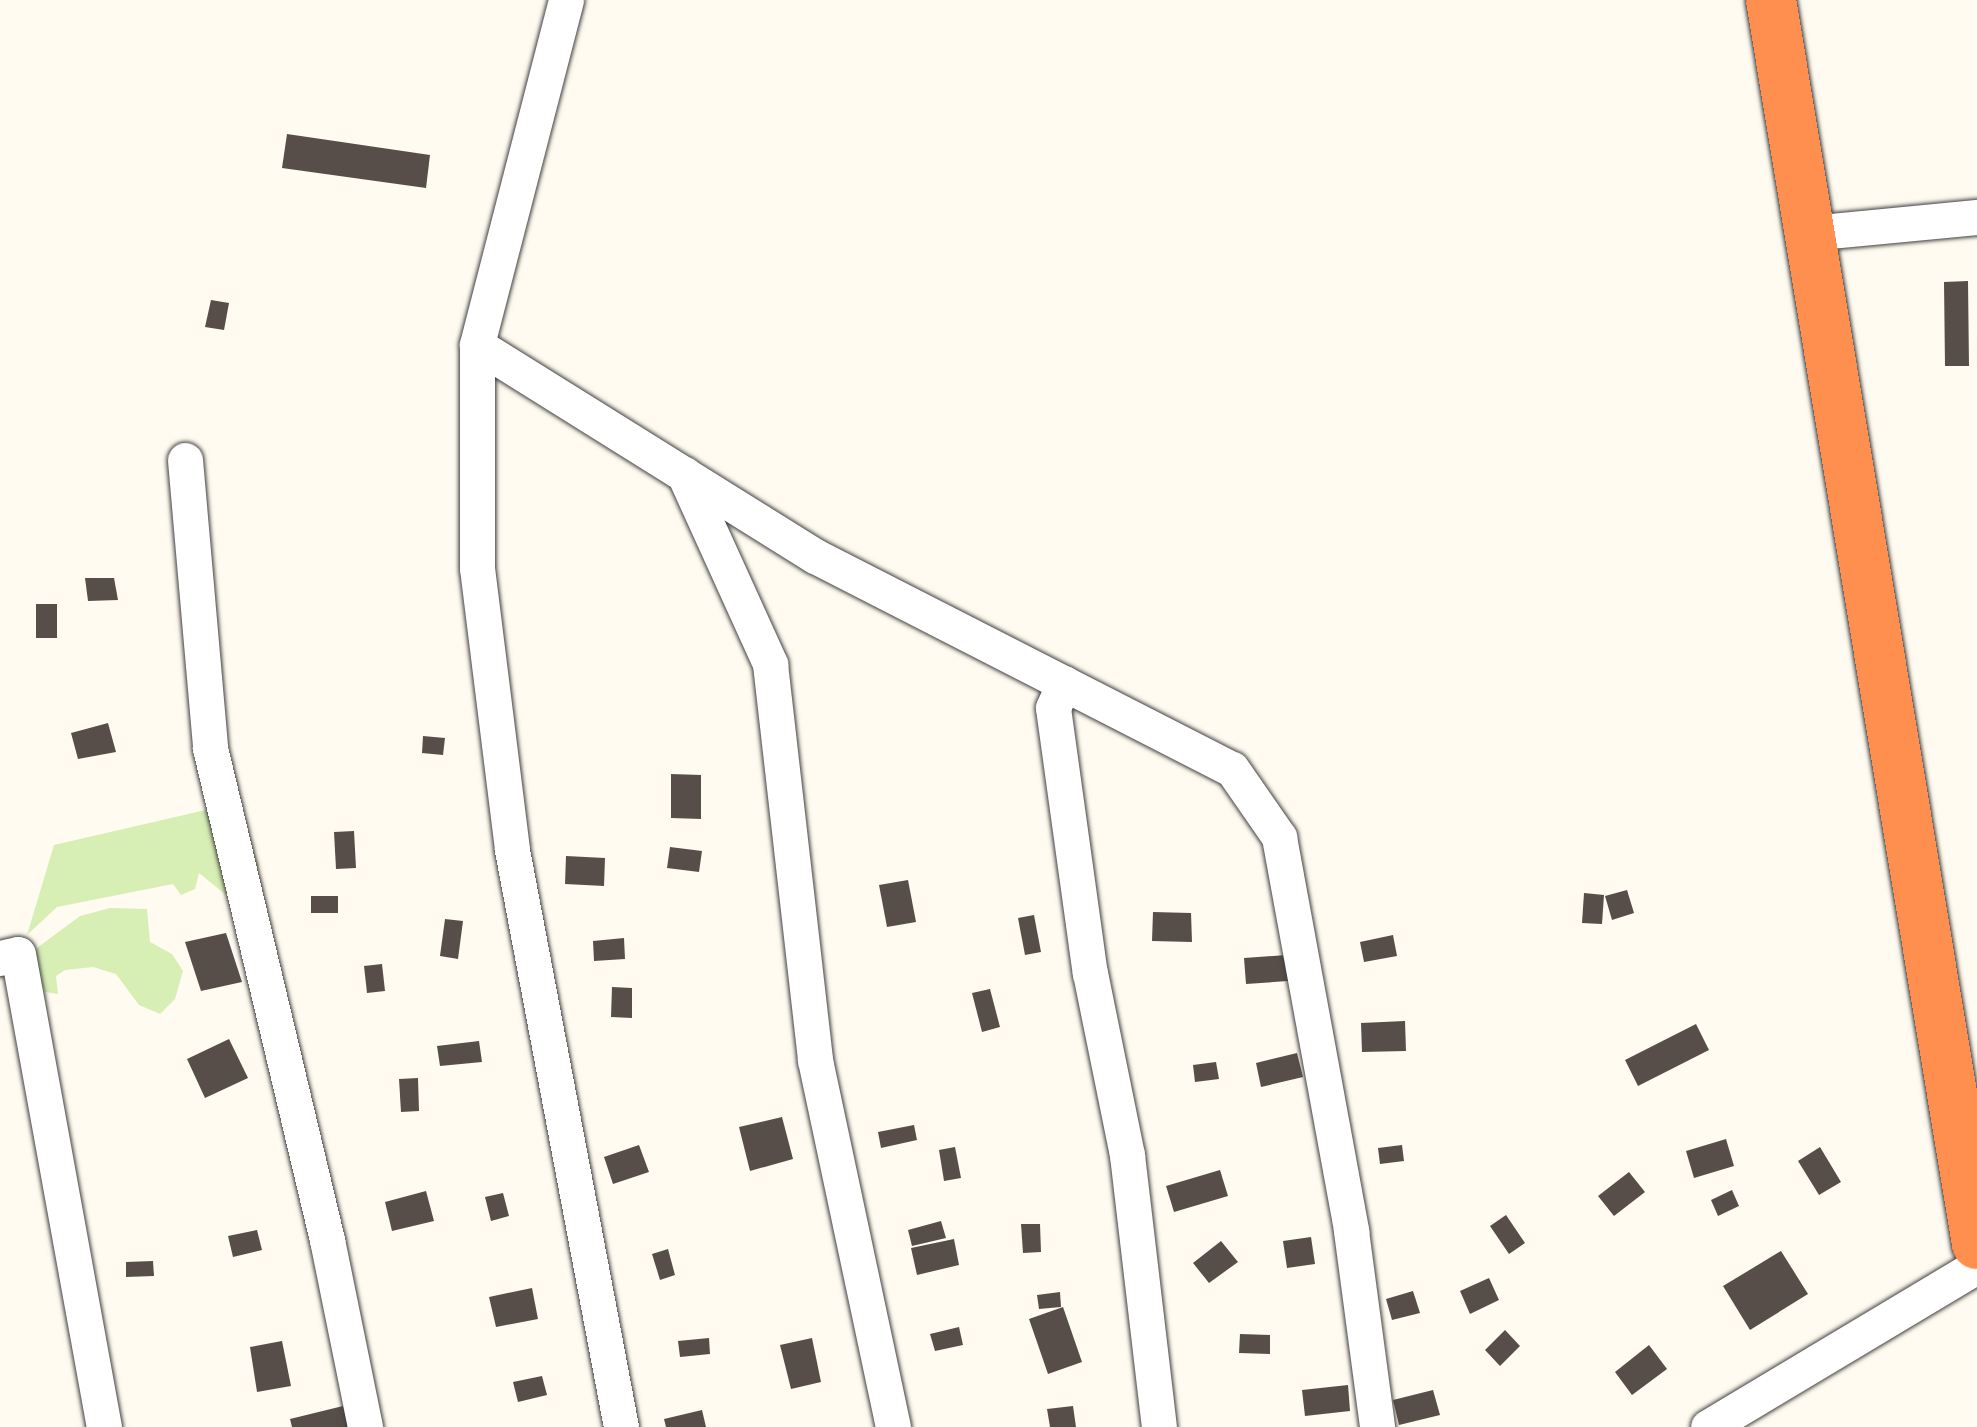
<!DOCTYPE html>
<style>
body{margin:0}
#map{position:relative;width:1977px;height:1427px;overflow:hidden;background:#fffbf0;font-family:"Libre Baskerville",serif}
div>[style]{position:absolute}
.green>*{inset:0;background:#d7eeb4}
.building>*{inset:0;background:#584e49}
.roads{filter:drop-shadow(0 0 2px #414141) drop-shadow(0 0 2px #414141)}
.minor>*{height:35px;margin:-17.5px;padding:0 17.5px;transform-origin:17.5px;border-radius:17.5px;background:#fff}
.highway>*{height:50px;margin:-25px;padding:0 25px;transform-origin:25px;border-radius:25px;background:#ff8f4e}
span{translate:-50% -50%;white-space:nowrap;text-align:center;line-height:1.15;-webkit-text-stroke:10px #fff;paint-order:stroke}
</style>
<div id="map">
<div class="green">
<i style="clip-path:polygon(236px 803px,259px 865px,252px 886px,231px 899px,199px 873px,195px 889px,181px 895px,173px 884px,57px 907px,27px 935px,54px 845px)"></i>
<i style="clip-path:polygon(110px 908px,147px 909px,150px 942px,172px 954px,183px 971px,175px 999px,160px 1014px,139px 1005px,116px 974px,93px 967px,65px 970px,56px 976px,58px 994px,45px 992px,33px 960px,37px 948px,80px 916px)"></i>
</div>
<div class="building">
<i style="clip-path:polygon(287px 134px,430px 155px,426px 188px,282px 168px)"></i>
<i style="clip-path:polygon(1968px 281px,1969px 366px,1945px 366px,1944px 282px)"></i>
<i style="clip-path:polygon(211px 300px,229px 303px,224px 330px,205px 327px)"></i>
<i style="clip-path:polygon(85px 578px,114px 578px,118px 600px,88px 601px)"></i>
<i style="clip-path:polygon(36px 604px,57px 604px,57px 638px,36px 638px)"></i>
<i style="clip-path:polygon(108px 723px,116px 752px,78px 759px,71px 733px)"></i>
<i style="clip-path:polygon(423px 736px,445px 738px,443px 755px,422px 753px)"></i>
<i style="clip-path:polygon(671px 774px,701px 775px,701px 819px,671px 818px)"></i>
<i style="clip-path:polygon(354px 831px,356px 868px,336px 869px,334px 832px)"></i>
<i style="clip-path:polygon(670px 847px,702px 851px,699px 872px,667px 868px)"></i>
<i style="clip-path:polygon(566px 856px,605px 858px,604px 886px,565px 884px)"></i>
<i style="clip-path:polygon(908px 880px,916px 922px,887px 927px,879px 885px)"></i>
<i style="clip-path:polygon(1627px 890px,1634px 913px,1612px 920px,1605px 896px)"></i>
<i style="clip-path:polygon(1584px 893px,1604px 895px,1602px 924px,1582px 923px)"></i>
<i style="clip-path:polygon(311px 896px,338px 896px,338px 913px,311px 913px)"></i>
<i style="clip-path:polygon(1153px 912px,1191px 913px,1192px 942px,1152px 941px)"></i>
<i style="clip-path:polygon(1034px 915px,1041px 952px,1025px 955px,1018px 918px)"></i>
<i style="clip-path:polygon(445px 919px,463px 921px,458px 959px,440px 956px)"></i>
<i style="clip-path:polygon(226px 933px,242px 982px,201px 991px,185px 942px)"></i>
<i style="clip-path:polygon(1393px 935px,1397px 956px,1364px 962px,1360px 942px)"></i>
<i style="clip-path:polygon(624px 938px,625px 959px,594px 961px,593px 941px)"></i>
<i style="clip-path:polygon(1286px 955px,1288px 981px,1246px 984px,1244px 958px)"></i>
<i style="clip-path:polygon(382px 964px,385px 991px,367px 993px,364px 966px)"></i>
<i style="clip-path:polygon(612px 987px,632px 988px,632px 1018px,611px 1017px)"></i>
<i style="clip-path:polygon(990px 989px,1000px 1027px,982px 1032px,972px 993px)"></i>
<i style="clip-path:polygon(1405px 1021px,1406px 1051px,1362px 1052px,1361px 1023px)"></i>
<i style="clip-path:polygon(1696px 1024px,1709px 1050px,1638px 1086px,1625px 1060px)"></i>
<i style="clip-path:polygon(229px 1039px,248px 1078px,205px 1098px,187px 1059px)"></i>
<i style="clip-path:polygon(479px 1041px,482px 1062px,440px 1066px,437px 1046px)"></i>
<i style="clip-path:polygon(1297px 1053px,1303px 1077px,1261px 1087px,1256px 1063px)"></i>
<i style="clip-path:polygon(1216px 1062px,1219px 1079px,1195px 1082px,1193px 1065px)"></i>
<i style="clip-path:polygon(418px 1078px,419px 1111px,401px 1112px,399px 1079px)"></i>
<i style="clip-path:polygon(782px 1117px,793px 1159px,750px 1171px,739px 1127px)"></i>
<i style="clip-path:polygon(914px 1125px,917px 1140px,881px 1148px,878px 1132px)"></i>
<i style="clip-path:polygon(1726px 1139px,1734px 1166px,1694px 1178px,1686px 1151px)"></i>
<i style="clip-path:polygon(639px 1145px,649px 1172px,613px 1184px,604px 1157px)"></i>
<i style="clip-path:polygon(1402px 1145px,1404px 1161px,1380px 1164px,1378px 1148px)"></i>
<i style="clip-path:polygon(955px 1147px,961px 1178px,944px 1181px,939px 1150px)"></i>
<i style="clip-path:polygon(1820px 1147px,1841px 1182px,1819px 1195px,1798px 1161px)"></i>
<i style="clip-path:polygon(1220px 1170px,1228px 1196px,1174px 1212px,1166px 1186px)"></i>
<i style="clip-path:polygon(1629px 1172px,1645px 1192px,1614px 1216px,1598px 1196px)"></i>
<i style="clip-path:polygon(1732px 1190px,1739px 1206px,1718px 1216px,1711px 1200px)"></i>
<i style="clip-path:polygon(426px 1191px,434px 1221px,392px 1231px,385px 1202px)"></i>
<i style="clip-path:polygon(503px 1193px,509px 1216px,491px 1221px,485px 1197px)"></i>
<i style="clip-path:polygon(1506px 1215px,1525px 1243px,1509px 1254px,1490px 1226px)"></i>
<i style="clip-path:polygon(941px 1221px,946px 1238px,912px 1246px,908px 1230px)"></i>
<i style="clip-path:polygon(1021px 1224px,1040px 1224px,1041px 1252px,1023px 1253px)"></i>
<i style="clip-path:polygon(257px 1230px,262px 1250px,233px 1257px,228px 1236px)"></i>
<i style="clip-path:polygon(1311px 1237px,1315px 1264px,1287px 1268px,1283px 1241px)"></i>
<i style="clip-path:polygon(954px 1239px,959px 1265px,917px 1275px,911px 1248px)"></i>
<i style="clip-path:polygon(1221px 1241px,1238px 1262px,1209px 1283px,1193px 1263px)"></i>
<i style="clip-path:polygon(668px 1249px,675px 1275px,660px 1280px,652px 1254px)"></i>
<i style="clip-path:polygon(1781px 1251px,1808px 1294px,1750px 1330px,1723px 1286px)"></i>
<i style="clip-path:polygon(153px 1261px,154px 1276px,126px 1277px,126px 1262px)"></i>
<i style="clip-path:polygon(1489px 1278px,1499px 1300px,1470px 1314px,1460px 1291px)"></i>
<i style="clip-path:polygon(532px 1288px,538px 1319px,496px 1327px,489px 1297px)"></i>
<i style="clip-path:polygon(1413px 1291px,1420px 1313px,1392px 1320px,1386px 1299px)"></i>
<i style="clip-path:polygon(1060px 1292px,1061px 1307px,1039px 1309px,1037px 1295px)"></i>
<i style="clip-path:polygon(1063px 1307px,1082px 1362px,1048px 1374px,1029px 1319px)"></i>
<i style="clip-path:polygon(959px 1327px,963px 1345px,935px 1351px,930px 1334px)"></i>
<i style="clip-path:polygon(1505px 1330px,1520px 1346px,1500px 1366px,1485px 1350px)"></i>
<i style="clip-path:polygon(1240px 1334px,1270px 1335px,1270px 1354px,1239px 1353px)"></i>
<i style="clip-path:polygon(709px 1338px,710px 1354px,680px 1357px,678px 1341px)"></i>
<i style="clip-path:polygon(812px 1338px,821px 1382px,791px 1389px,780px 1345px)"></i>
<i style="clip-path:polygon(282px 1341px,291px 1386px,257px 1392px,250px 1347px)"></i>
<i style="clip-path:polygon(1649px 1345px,1667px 1369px,1632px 1395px,1615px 1372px)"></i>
<i style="clip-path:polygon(542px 1376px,547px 1395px,518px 1402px,513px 1382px)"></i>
<i style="clip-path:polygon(1348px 1385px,1350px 1411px,1305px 1416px,1302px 1390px)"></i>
<i style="clip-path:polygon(1433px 1390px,1440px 1415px,1399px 1425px,1393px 1400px)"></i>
<i style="clip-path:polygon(343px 1406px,348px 1427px,292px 1427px,290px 1419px)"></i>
<i style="clip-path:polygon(1073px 1406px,1076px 1427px,1050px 1427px,1047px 1409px)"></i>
<i style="clip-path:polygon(702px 1410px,706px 1427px,666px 1427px,664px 1419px)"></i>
</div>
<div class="roads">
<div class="minor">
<i style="left:566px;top:0;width:356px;rotate:104.5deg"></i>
<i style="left:477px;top:345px;width:223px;rotate:90deg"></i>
<i style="left:477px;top:568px;width:284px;rotate:82.9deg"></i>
<i style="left:512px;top:850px;width:587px;rotate:79.3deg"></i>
<i style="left:1810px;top:233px;width:168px;rotate:-5.5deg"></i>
<i style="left:477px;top:345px;width:398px;rotate:32deg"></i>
<i style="left:815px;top:556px;width:468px;rotate:27.1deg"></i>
<i style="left:1232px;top:769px;width:83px;rotate:55.3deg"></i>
<i style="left:1279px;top:837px;width:401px;rotate:79.6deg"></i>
<i style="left:1351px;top:1231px;width:198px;rotate:82.4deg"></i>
<i style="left:185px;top:460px;width:289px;rotate:85deg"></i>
<i style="left:210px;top:748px;width:506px;rotate:76.62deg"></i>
<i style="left:327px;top:1240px;width:191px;rotate:78.5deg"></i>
<i style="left:684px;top:474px;width:209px;rotate:65.6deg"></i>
<i style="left:770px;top:664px;width:399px;rotate:83.5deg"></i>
<i style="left:815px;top:1060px;width:375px;rotate:78deg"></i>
<i style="left:1064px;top:683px;width:27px;rotate:114deg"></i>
<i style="left:1053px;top:708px;width:268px;rotate:82.1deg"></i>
<i style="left:1090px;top:973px;width:186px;rotate:78.5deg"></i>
<i style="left:1127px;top:1155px;width:274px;rotate:83.3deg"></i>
<i style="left:0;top:958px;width:18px;rotate:-13deg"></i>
<i style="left:18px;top:954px;width:481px;rotate:79.7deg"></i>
<i style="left:1708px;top:1427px;width:313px;rotate:-30.9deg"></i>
</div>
<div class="highway">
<i style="left:1771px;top:0;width:1261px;rotate:80.6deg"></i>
</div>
</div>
</div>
